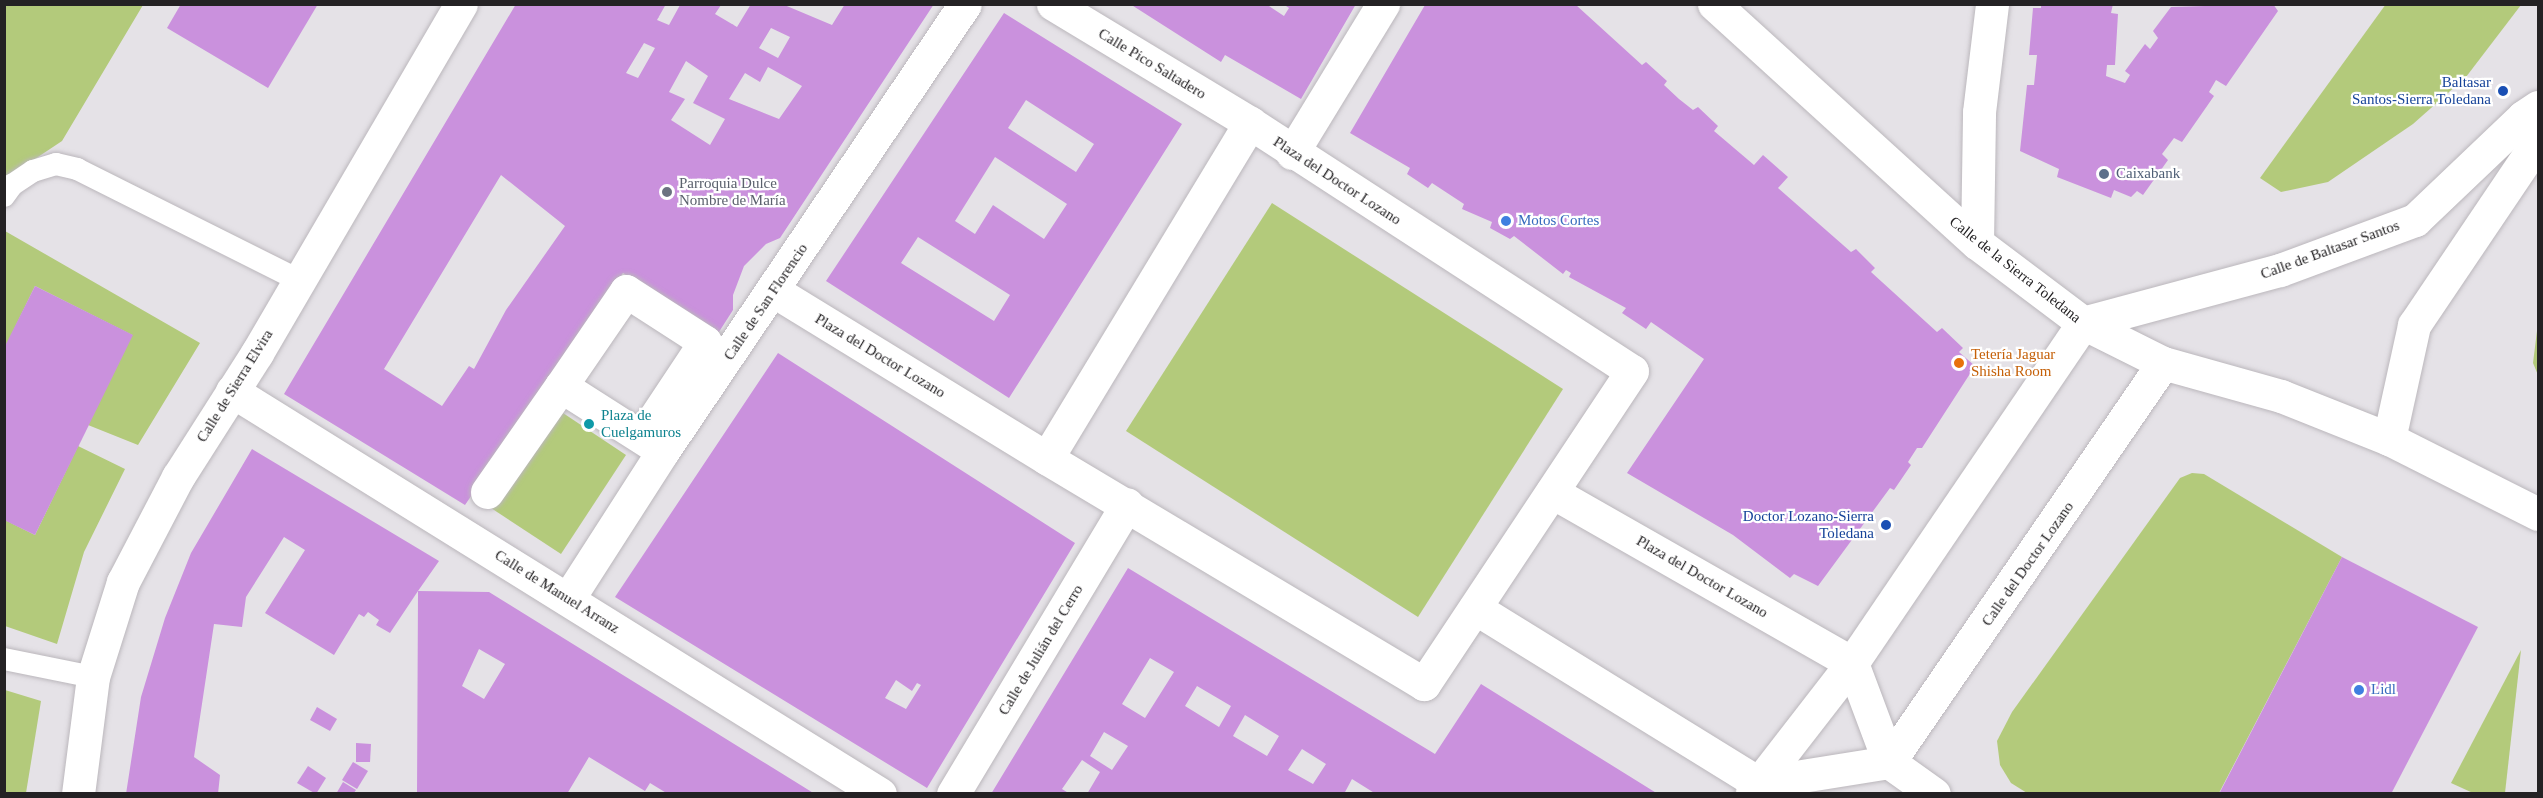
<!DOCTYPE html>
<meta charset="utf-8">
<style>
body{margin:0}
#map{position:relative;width:2543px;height:798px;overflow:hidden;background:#e5e2e7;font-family:"Times New Roman",serif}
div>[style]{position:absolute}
.green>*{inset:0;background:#b3ca7b}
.building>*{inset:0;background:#ca91dd}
.roads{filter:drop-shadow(0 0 2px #bbb7bc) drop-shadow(0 0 2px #bbb7bc)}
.service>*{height:22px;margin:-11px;padding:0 11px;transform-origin:11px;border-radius:11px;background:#fff}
.pedestrian>*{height:33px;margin:-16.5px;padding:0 16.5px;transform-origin:16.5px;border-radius:16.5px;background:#fff}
.minor>*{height:33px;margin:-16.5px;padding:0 16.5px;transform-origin:16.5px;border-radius:16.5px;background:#fff}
.dots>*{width:16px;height:16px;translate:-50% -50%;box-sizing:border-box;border:3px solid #fff;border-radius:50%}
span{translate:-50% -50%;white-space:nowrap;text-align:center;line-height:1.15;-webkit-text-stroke:4.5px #fff;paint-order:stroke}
.street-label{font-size:15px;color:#242224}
.transit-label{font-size:15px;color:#164399}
.right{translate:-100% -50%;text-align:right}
.service-label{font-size:15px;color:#4e5e75}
.left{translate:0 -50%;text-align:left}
.worship-label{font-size:15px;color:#5b616d}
.shop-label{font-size:15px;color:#366cbe}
.food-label{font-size:15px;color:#c56008}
.culture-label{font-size:15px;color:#0d838f}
.frame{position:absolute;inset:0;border:6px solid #242224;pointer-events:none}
</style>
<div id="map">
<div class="green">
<i style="clip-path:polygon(2386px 4px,2521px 5px,2466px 77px,2413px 124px,2328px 182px,2281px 192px,2260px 178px)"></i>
<i style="clip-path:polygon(5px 5px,143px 5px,62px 141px,14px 173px,5px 184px)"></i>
<i style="clip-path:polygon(1272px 203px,1563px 389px,1418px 617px,1126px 431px)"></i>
<i style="clip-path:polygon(5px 231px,200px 343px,138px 445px,88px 425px,132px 335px,35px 286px,5px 348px)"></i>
<i style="clip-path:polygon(2538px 323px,2538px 375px,2533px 363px)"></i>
<i style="clip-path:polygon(557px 409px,626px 455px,561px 554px,491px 508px)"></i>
<i style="clip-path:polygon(78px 446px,125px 469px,84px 552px,57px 644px,5px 626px,5px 520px,35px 535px)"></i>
<i style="clip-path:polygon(2192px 473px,2204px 474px,2342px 557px,2219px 793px,2027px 793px,2011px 783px,2000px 765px,1997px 741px,2012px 712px,2180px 478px)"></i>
<i style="clip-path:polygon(2521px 650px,2505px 793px,2473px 793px,2451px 783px)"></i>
<i style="clip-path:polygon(5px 690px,41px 701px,26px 793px,5px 793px)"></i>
</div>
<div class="building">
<i style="clip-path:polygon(181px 4px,318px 4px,268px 88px,167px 28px)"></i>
<i style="clip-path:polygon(evenodd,516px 4px,666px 4px,657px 20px,669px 25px,680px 5px,721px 5px,715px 14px,737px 27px,751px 4px,782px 4px,832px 25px,845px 4px,934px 4px,780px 238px,766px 244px,744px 266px,733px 295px,733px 310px,717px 335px,623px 273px,465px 505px,284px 394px,516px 4px,771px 28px,790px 37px,778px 58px,759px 48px,771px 28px,516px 4px,644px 43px,655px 48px,638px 78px,626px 73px,644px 43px,516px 4px,686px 61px,708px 76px,693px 103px,725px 119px,710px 145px,671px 120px,685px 99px,669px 92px,686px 61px,516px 4px,768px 67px,802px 86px,779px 119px,729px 99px,745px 73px,760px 82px,768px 67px,516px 4px,501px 175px,565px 226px,506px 310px,474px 369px,469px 366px,442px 406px,384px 369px,501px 175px)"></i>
<i style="clip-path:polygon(1130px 4px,1266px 4px,1284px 16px,1289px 8px,1283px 4px,1356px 4px,1301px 99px,1225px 55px,1221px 62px)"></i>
<i style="clip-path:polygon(2041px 4px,2113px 4px,2111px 13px,2118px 14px,2115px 65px,2107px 65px,2106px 76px,2125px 83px,2130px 75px,2125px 71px,2145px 44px,2150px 49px,2158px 38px,2153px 31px,2171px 7px,2273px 4px,2278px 11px,2226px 86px,2216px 80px,2209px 92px,2214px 96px,2182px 142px,2174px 138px,2162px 154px,2168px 160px,2143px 195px,2137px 191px,2131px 197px,2114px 190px,2111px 198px,2057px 177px,2059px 169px,2020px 151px,2027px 85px,2034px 85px,2037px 55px,2029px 55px,2033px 8px,2041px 8px)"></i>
<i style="clip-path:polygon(1425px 5px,1576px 5px,1642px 65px,1646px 62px,1667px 81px,1664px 85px,1679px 99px,1693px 110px,1698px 107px,1718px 126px,1714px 131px,1754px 165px,1763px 155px,1788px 177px,1778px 188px,1851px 252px,1856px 249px,1875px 268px,1871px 272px,1937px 332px,1942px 328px,1963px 348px,1959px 352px,1975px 366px,1922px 448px,1917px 448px,1908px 462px,1911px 465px,1894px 490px,1890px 488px,1818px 586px,1794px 574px,1790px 578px,1733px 535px,1627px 473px,1704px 359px,1651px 322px,1646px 329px,1622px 313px,1626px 308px,1569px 277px,1571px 273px,1566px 270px,1563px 274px,1514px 236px,1510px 239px,1490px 228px,1492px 222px,1462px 209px,1464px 204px,1432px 183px,1428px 188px,1407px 174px,1410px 168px,1350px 133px)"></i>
<i style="clip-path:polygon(evenodd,1004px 13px,1182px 124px,1009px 398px,826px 281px,1004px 13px,1026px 100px,1094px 144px,1076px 172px,1008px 128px,1026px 100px,1004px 13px,995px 157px,1067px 204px,1044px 239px,993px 205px,975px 234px,955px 221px,995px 157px,1004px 13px,918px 237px,1010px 295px,994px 321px,901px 263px,918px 237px)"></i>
<i style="clip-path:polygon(35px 286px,133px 335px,35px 535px,4px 520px,4px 348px)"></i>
<i style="clip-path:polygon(evenodd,778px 353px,1075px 543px,927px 788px,615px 597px,778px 353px,896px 680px,912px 691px,917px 683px,921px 685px,906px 709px,885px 698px,896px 680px)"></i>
<i style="clip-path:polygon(evenodd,252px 449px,439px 561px,418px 591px,489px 592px,815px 794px,668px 794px,650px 783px,645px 791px,589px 757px,567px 794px,417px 794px,418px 591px,390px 633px,376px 625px,379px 620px,368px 612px,364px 617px,359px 614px,334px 655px,265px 613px,305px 550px,284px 537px,246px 597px,242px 627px,214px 624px,194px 757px,220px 775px,218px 794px,126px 794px,141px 697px,165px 618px,191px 553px,252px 449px,479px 649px,505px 664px,484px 699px,462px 686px,479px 649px)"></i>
<i style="clip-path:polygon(2342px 557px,2478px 627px,2391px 794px,2219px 794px)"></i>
<i style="clip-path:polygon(evenodd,1128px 568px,1435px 754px,1481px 684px,1658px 794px,1376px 794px,1352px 779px,1344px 794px,1087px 794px,1100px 772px,1082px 760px,1062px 789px,1070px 794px,991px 794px,1128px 568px,1150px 658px,1174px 672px,1145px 718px,1122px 704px,1150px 658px,1128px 568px,1197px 686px,1231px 706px,1219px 727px,1185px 706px,1197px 686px,1128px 568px,1245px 715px,1279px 736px,1267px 756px,1233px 736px,1245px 715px,1128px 568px,1104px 732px,1128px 746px,1112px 770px,1090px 756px,1104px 732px,1128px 568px,1302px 749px,1326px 764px,1313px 784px,1288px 770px,1302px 749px)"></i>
<i style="clip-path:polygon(317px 707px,337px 719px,330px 731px,310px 720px)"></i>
<i style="clip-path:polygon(356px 743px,371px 744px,370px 762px,356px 762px)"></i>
<i style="clip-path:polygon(353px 762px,368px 771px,357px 789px,342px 780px)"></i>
<i style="clip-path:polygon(308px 766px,326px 778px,316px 794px,297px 783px)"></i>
<i style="clip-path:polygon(343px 782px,356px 790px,353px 794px,336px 794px)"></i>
</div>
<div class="roads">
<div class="service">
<i style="left:4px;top:196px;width:14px;rotate:-54deg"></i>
<i style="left:12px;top:185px;width:25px;rotate:-34deg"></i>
<i style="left:33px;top:171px;width:24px;rotate:-17deg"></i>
<i style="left:56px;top:164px;width:22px;rotate:13deg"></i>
<i style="left:77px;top:169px;width:248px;rotate:26.6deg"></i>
<i style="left:4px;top:659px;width:91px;rotate:11.4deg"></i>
</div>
<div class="pedestrian">
<i style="left:561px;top:386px;width:115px;rotate:-55.6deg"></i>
<i style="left:626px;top:291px;width:94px;rotate:32.8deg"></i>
<i style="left:705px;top:342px;width:114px;rotate:123.6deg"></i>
<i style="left:487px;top:492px;width:129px;rotate:-55.1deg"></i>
<i style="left:561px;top:386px;width:117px;rotate:32.5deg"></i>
</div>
<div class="minor">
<i style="left:1053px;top:4px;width:230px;rotate:31.1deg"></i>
<i style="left:1714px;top:4px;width:355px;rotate:42.3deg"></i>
<i style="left:1977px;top:243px;width:133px;rotate:37deg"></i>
<i style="left:2083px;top:323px;width:89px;rotate:26.6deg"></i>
<i style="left:2163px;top:363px;width:123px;rotate:15.6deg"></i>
<i style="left:2281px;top:396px;width:116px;rotate:21.7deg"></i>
<i style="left:2389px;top:439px;width:167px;rotate:26.7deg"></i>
<i style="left:1250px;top:123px;width:455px;rotate:33deg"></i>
<i style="left:1632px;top:371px;width:376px;rotate:123.6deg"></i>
<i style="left:1424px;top:684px;width:440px;rotate:-149.1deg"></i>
<i style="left:1047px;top:458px;width:392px;rotate:-58.8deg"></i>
<i style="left:1292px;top:153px;width:175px;rotate:-58.6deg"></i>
<i style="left:1977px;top:243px;width:131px;rotate:-89.1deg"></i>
<i style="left:1979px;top:112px;width:109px;rotate:-83.1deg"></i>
<i style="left:774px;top:291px;width:320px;rotate:31.5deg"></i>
<i style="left:2083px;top:323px;width:204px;rotate:-15.1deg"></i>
<i style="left:2280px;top:270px;width:144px;rotate:-20.3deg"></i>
<i style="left:2415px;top:220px;width:149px;rotate:-43.6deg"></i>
<i style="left:2523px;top:117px;width:18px;rotate:-34deg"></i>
<i style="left:232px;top:391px;width:763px;rotate:31.88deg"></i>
<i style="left:2389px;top:439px;width:117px;rotate:-77.6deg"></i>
<i style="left:2414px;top:325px;width:222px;rotate:-56deg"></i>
<i style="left:1552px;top:492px;width:345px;rotate:29.7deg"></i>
<i style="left:568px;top:599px;width:176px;rotate:-57.3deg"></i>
<i style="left:663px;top:451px;width:539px;rotate:-55.96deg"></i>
<i style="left:1475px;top:608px;width:333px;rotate:31.7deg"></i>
<i style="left:1852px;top:663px;width:106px;rotate:69.5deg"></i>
<i style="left:1889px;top:762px;width:55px;rotate:35.4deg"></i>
<i style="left:1758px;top:783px;width:133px;rotate:-9.1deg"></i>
<i style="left:1889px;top:762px;width:484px;rotate:-55.5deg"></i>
<i style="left:1752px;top:792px;width:163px;rotate:-52.2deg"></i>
<i style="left:1852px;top:663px;width:411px;rotate:-55.8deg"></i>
<i style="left:78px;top:794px;width:118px;rotate:-82.7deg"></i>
<i style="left:93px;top:677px;width:100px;rotate:-72.5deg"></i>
<i style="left:123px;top:582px;width:119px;rotate:-62.4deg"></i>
<i style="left:178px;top:477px;width:147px;rotate:-57.5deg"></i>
<i style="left:257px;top:353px;width:404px;rotate:-59.7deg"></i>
<i style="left:953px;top:794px;width:338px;rotate:-59deg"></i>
</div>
</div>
<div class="dots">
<i style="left:2503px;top:91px;background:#1a4fb4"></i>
<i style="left:2104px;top:174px;background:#5c6f8a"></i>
<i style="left:667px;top:192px;background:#6b7280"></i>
<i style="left:1506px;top:221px;background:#3f7fe0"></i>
<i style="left:1959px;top:363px;background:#e8710a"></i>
<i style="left:589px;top:424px;background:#0f9aa8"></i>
<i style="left:1886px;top:525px;background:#1a4fb4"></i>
<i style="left:2359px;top:690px;background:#3f7fe0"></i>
</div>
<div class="street-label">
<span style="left:1152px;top:64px;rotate:31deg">Calle Pico Saltadero</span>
<span style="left:1337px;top:181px;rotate:33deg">Plaza del Doctor Lozano</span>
<span style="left:2330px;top:250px;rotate:-20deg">Calle de Baltasar Santos</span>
<span style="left:2015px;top:270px;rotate:38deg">Calle de la Sierra Toledana</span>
<span style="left:766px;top:302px;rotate:-56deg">Calle de San Florencio</span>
<span style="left:880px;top:356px;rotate:31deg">Plaza del Doctor Lozano</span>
<span style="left:235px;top:386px;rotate:-58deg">Calle de Sierra Elvira</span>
<span style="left:2028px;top:564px;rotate:-55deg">Calle del Doctor Lozano</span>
<span style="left:1702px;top:577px;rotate:30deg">Plaza del Doctor Lozano</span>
<span style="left:557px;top:592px;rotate:32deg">Calle de Manuel Arranz</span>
<span style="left:1041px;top:650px;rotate:-59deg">Calle de Julián del Cerro</span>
</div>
<div class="transit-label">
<span class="right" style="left:2491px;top:91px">Baltasar<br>Santos-Sierra Toledana</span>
<span class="right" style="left:1874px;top:525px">Doctor Lozano-Sierra<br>Toledana</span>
</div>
<div class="service-label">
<span class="left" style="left:2116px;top:174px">Caixabank</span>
</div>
<div class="worship-label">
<span class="left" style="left:679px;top:192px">Parroquia Dulce<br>Nombre de María</span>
</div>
<div class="shop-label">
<span class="left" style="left:1518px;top:221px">Motos Cortes</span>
<span class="left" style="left:2371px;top:690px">Lidl</span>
</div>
<div class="food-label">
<span class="left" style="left:1971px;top:363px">Tetería Jaguar<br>Shisha Room</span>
</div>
<div class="culture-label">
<span class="left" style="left:601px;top:424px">Plaza de<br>Cuelgamuros</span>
</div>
<div class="frame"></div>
</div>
